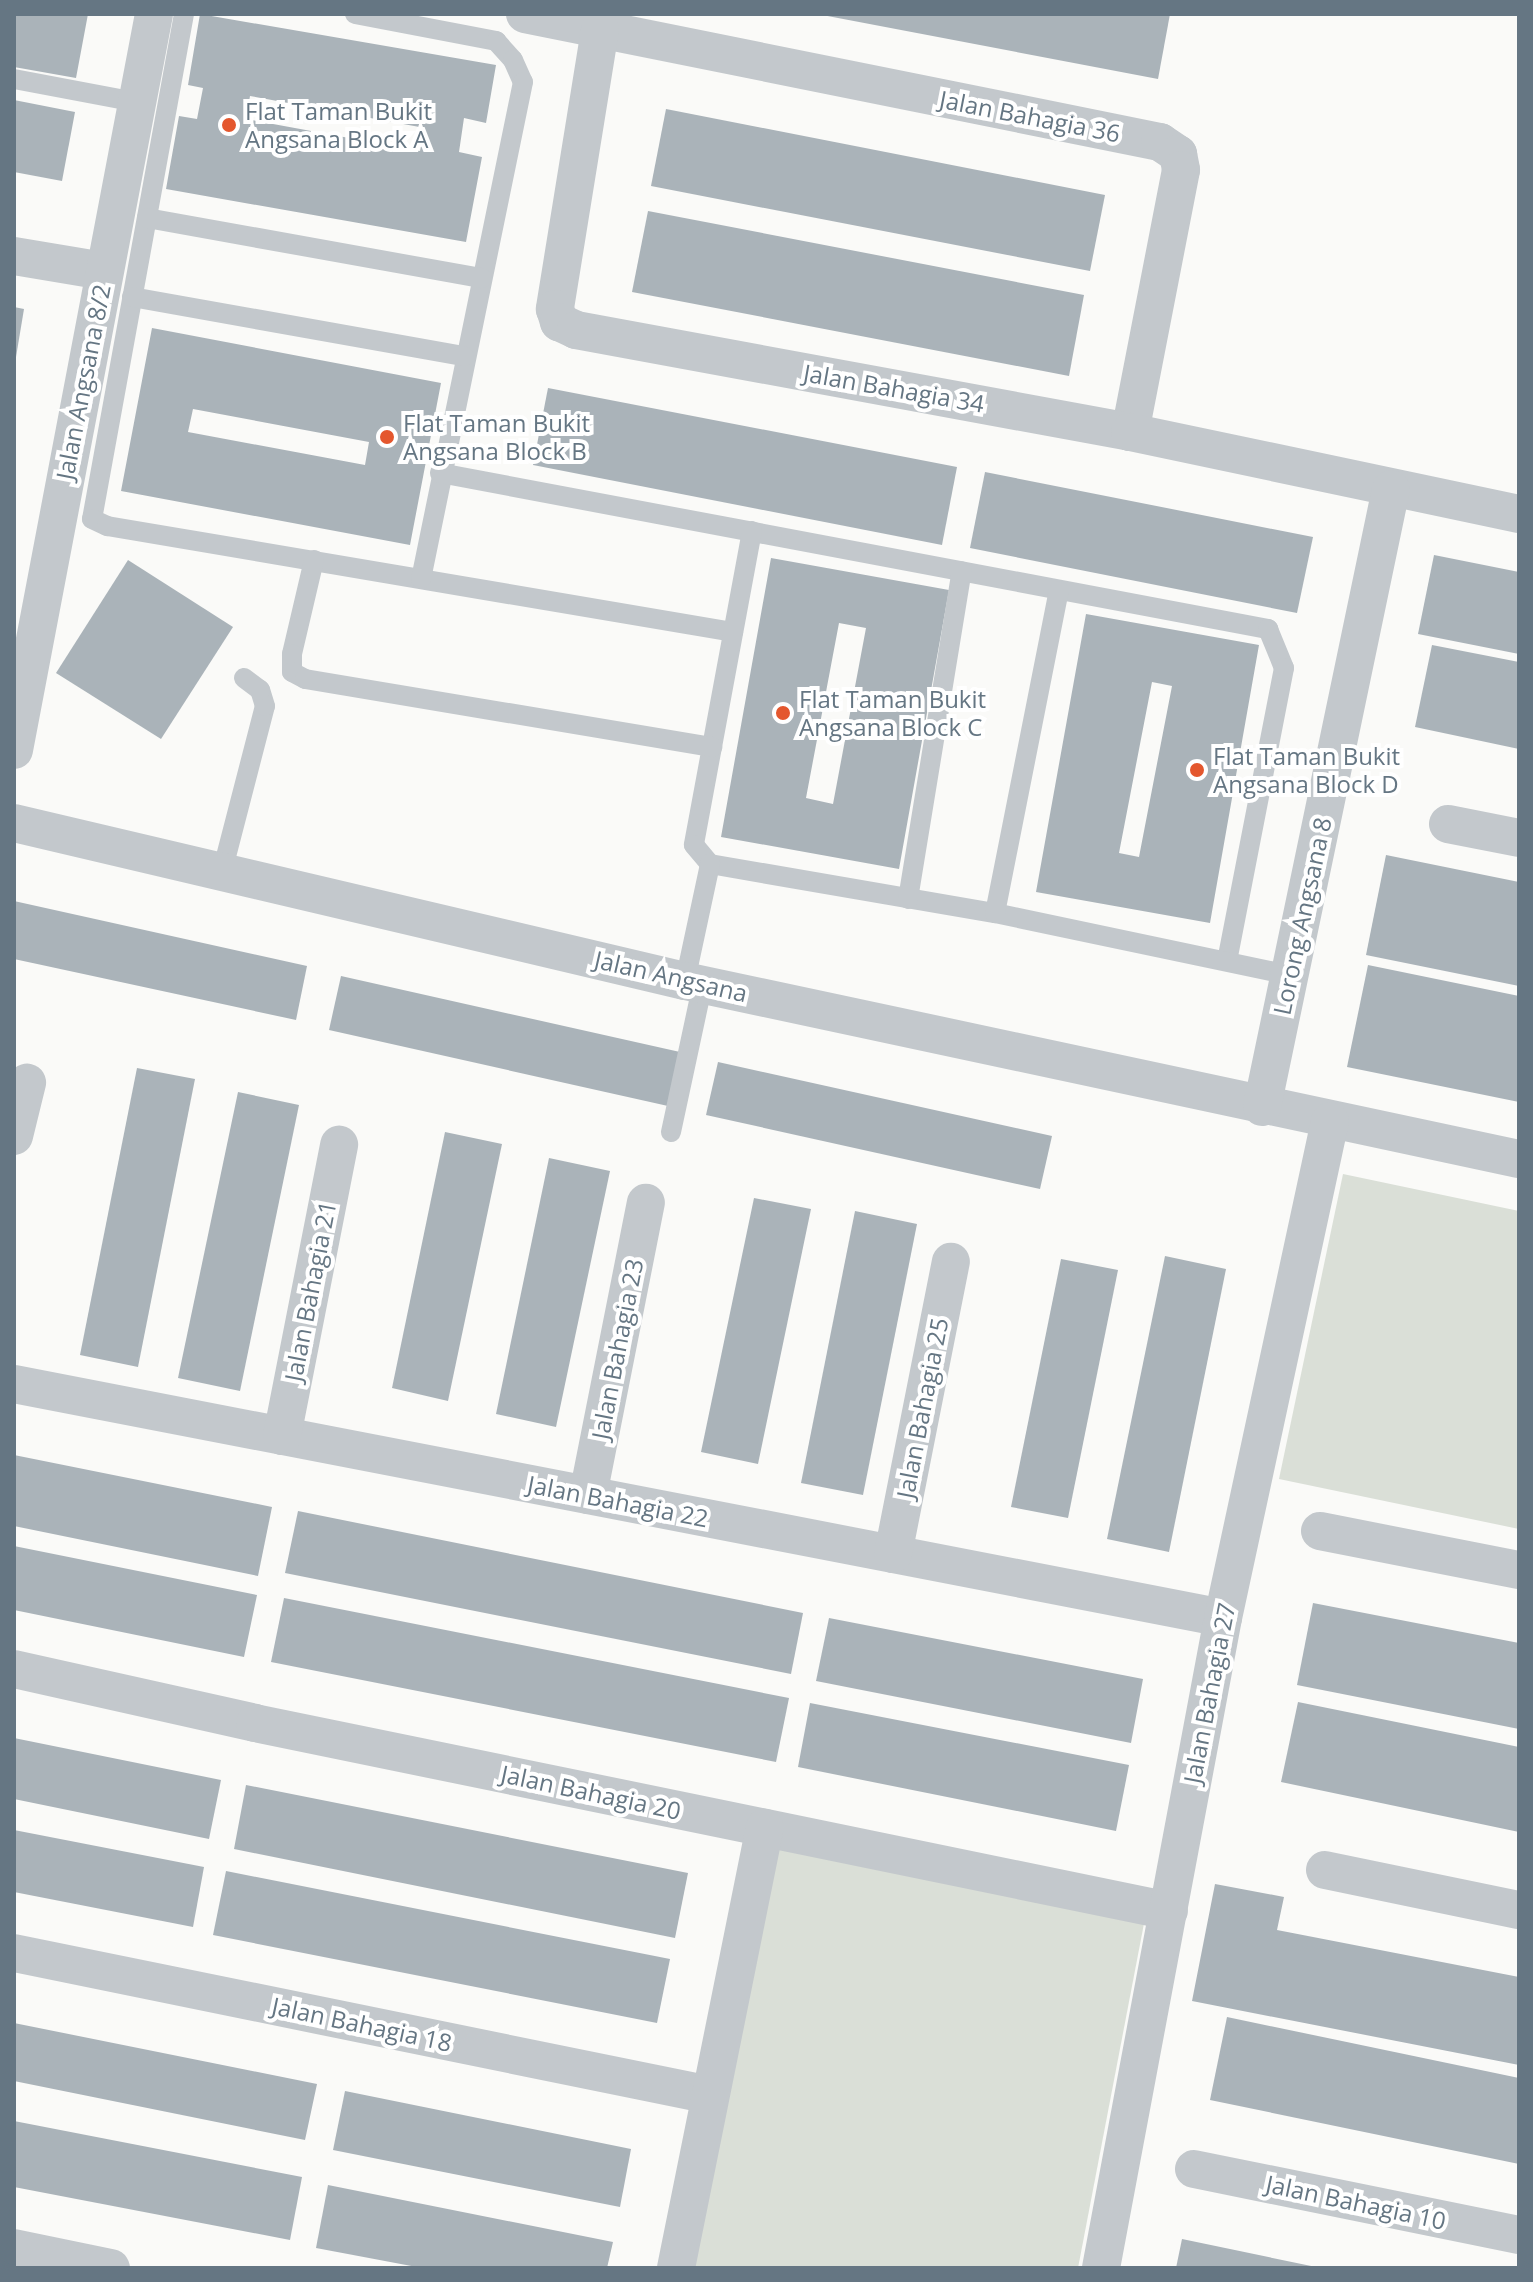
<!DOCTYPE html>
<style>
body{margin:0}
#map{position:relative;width:1533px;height:2282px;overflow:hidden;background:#fafaf8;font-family:"Open Sans",sans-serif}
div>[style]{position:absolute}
.green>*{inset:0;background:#dadfd7}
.building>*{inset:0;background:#aab3b9}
.service>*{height:20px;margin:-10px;padding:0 10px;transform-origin:10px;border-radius:10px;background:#c3c8cc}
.minor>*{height:38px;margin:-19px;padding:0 19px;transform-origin:19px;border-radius:19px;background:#c3c8cc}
.dots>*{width:22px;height:22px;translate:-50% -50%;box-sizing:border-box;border:4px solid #fff;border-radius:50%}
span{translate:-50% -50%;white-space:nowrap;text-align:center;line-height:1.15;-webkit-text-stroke:8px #fff;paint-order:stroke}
.poi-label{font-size:24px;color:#657683}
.left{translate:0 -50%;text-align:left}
.street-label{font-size:24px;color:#657683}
.frame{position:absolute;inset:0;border:16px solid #657683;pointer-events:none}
</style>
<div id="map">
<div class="green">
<i style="clip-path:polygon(1343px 1174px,1519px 1211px,1519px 1529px,1279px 1479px)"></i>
<i style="clip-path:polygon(779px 1835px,1146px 1913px,1078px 2268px,693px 2268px)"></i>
</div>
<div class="building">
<i style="clip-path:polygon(14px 14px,88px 14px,76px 78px,14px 67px)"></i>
<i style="clip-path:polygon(evenodd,200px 14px,496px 65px,486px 123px,464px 118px,459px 152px,482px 157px,466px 242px,166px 189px,179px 116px,197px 119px,203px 88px,188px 85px,200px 14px,250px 96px,425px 128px,420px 151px,246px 119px,250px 96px)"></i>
<i style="clip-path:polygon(817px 14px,1170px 14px,1158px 79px)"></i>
<i style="clip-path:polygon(14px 100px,75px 112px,62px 181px,14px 172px)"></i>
<i style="clip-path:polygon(666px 109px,1105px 195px,1090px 271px,651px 186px)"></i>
<i style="clip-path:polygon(648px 211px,1084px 295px,1069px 376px,632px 292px)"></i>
<i style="clip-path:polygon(14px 307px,24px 309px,16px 357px,14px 357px)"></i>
<i style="clip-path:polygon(evenodd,152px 328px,441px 383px,410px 545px,121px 491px,152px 328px,193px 409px,369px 442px,365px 465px,188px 432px,193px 409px)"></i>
<i style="clip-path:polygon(548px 388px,957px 467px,942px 545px,533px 465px)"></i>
<i style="clip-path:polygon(985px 472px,1313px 537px,1297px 613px,970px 548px)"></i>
<i style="clip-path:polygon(1434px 555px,1519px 572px,1519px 654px,1418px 634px)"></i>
<i style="clip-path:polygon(evenodd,771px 558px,949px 590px,899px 869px,721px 837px,771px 558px,839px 623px,866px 628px,833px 804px,806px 798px,839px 623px)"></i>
<i style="clip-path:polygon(128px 560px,233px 627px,161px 739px,56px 673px)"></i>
<i style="clip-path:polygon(evenodd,1086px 614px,1259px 645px,1210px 923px,1036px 892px,1086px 614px,1152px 682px,1172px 686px,1139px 857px,1119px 853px,1152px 682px)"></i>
<i style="clip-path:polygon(1432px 645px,1519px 662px,1519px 749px,1415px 727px)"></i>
<i style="clip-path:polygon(1386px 855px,1519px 882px,1519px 986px,1366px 955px)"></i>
<i style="clip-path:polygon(14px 901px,307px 966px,296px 1020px,14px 959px)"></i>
<i style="clip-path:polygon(1368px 965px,1519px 996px,1519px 1102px,1347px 1067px)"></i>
<i style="clip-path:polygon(341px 976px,680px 1052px,668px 1106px,329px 1030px)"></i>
<i style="clip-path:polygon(718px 1062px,1052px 1136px,1040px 1189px,706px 1115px)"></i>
<i style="clip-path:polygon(137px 1068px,195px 1079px,138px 1367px,80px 1355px)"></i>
<i style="clip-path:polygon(238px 1092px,299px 1105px,240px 1391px,178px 1378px)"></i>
<i style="clip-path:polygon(445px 1132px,502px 1144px,448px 1401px,392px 1388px)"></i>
<i style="clip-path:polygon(549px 1158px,610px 1171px,556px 1427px,496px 1414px)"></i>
<i style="clip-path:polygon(754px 1198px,811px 1209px,758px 1464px,701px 1452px)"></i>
<i style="clip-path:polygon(855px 1211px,917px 1224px,863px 1495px,801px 1483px)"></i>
<i style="clip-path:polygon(1165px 1256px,1226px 1269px,1169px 1552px,1107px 1539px)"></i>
<i style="clip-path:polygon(1061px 1259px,1118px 1270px,1068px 1518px,1011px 1507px)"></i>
<i style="clip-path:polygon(14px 1455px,272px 1507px,258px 1576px,14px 1526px)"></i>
<i style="clip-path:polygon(298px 1511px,803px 1613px,791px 1674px,285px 1573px)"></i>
<i style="clip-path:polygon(14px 1546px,257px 1595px,244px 1657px,14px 1610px)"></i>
<i style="clip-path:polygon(284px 1598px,789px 1698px,776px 1762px,271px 1662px)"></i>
<i style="clip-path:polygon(1313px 1603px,1519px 1643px,1519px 1729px,1297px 1685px)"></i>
<i style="clip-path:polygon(829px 1618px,1143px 1679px,1131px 1743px,816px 1681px)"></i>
<i style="clip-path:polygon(1298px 1702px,1519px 1747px,1519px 1832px,1281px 1782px)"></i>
<i style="clip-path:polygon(810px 1703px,1129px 1765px,1116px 1831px,798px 1767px)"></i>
<i style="clip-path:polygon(14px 1738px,221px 1780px,209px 1839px,14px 1799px)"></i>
<i style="clip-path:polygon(246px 1785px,688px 1873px,675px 1938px,234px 1849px)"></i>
<i style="clip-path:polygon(14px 1830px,204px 1867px,193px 1927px,14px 1892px)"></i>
<i style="clip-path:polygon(226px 1871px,670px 1959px,657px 2023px,213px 1935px)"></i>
<i style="clip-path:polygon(1215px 1884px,1284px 1897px,1277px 1930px,1519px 1977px,1519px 2065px,1192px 2001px)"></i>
<i style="clip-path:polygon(1227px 2017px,1519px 2078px,1519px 2164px,1210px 2100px)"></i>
<i style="clip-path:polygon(14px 2023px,317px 2084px,305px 2140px,14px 2081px)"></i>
<i style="clip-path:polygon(345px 2091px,631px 2149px,620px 2207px,333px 2150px)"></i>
<i style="clip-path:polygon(14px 2121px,302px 2177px,290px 2240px,14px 2187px)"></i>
<i style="clip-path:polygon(328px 2185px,613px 2242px,607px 2268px,422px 2268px,316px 2248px)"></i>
<i style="clip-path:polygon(1182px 2239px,1316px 2267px,1316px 2268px,1176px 2268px)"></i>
</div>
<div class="service">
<i style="left:184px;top:14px;width:513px;rotate:100.32deg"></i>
<i style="left:92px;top:519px;width:17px;rotate:25deg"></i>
<i style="left:107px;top:526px;width:635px;rotate:9.61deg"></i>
<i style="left:355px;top:14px;width:144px;rotate:10.8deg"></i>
<i style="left:496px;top:41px;width:25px;rotate:48deg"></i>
<i style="left:513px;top:60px;width:24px;rotate:66deg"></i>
<i style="left:523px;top:82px;width:507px;rotate:101.6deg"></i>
<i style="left:14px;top:79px;width:124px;rotate:10.7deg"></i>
<i style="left:147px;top:218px;width:340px;rotate:10.2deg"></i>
<i style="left:132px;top:297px;width:337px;rotate:10.1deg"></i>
<i style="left:440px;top:473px;width:843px;rotate:10.67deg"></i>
<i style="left:1268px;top:629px;width:42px;rotate:67.7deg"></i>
<i style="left:1284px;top:668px;width:298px;rotate:101deg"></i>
<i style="left:752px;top:531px;width:319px;rotate:100.5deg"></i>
<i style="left:694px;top:845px;width:25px;rotate:50deg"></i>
<i style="left:710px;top:864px;width:289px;rotate:9.8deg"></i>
<i style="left:995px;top:913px;width:301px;rotate:11.9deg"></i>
<i style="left:314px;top:560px;width:97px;rotate:103.2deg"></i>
<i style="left:292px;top:654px;width:18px;rotate:90deg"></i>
<i style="left:292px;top:672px;width:15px;rotate:28deg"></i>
<i style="left:305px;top:679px;width:413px;rotate:9.5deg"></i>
<i style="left:222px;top:872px;width:171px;rotate:-75.5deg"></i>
<i style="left:265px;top:706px;width:17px;rotate:-107deg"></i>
<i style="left:260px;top:690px;width:20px;rotate:-143deg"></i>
<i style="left:908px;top:899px;width:332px;rotate:-80.7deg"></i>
<i style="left:995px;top:913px;width:328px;rotate:-78.8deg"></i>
<i style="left:685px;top:981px;width:120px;rotate:-77.9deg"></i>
<i style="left:671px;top:1132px;width:152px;rotate:-77.9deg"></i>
</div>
<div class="minor">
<i style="left:525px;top:14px;width:648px;rotate:11.4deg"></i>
<i style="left:1160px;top:142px;width:22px;rotate:34deg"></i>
<i style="left:1178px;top:154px;width:16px;rotate:79deg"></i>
<i style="left:1181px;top:170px;width:267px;rotate:101deg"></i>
<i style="left:600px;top:30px;width:283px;rotate:99.2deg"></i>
<i style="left:555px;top:309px;width:14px;rotate:73deg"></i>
<i style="left:559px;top:322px;width:19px;rotate:25deg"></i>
<i style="left:576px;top:330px;width:563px;rotate:10.43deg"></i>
<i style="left:1130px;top:432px;width:398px;rotate:11.9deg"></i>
<i style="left:14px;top:256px;width:91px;rotate:9.5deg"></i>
<i style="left:14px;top:750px;width:749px;rotate:-79.23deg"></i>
<i style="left:14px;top:823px;width:689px;rotate:13.25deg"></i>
<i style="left:685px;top:981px;width:853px;rotate:12.05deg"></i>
<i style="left:1448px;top:824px;width:72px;rotate:11.2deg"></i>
<i style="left:1262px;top:1107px;width:631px;rotate:-78.21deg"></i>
<i style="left:14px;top:1136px;width:55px;rotate:-76.2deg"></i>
<i style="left:14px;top:1384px;width:1231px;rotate:10.95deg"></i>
<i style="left:282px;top:1436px;width:297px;rotate:-78.9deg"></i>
<i style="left:588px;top:1495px;width:298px;rotate:-78.8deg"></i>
<i style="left:1320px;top:1531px;width:203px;rotate:11.1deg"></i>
<i style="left:893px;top:1554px;width:298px;rotate:-78.8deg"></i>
<i style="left:14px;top:1669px;width:247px;rotate:12.6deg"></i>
<i style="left:255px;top:1723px;width:933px;rotate:11.62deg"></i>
<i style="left:1325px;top:1870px;width:198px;rotate:11.7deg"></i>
<i style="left:14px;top:1953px;width:710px;rotate:11.53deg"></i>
<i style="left:1194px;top:2169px;width:332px;rotate:11.5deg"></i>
<i style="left:14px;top:2248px;width:99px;rotate:11.7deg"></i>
<i style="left:676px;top:2268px;width:449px;rotate:-78.6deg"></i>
<i style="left:1101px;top:2268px;width:661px;rotate:-79.37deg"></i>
<i style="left:1223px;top:1618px;width:508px;rotate:-77.85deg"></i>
</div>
<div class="dots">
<i style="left:229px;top:125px;background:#e4572e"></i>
<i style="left:387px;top:437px;background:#e4572e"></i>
<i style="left:783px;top:713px;background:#e4572e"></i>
<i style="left:1197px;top:770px;background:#e4572e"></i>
</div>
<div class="poi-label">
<span class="left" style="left:245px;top:125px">Flat Taman Bukit<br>Angsana Block A</span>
<span class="left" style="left:403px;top:437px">Flat Taman Bukit<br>Angsana Block B</span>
<span class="left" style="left:799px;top:713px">Flat Taman Bukit<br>Angsana Block C</span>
<span class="left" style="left:1213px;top:770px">Flat Taman Bukit<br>Angsana Block D</span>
</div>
<div class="street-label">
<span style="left:1030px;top:116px;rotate:11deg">Jalan Bahagia 36</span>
<span style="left:83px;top:382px;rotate:-79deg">Jalan Angsana 8/2</span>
<span style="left:894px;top:388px;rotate:10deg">Jalan Bahagia 34</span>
<span style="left:1302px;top:916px;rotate:-78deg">Lorong Angsana 8</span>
<span style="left:671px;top:976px;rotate:13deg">Jalan Angsana</span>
<span style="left:310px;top:1291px;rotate:-79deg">Jalan Bahagia 21</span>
<span style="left:617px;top:1349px;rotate:-79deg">Jalan Bahagia 23</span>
<span style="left:922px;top:1408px;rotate:-79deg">Jalan Bahagia 25</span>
<span style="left:618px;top:1501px;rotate:11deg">Jalan Bahagia 22</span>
<span style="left:1209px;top:1693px;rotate:-79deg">Jalan Bahagia 27</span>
<span style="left:591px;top:1792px;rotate:12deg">Jalan Bahagia 20</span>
<span style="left:362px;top:2024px;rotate:12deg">Jalan Bahagia 18</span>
<span style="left:1356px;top:2202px;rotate:12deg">Jalan Bahagia 10</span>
</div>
<div class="frame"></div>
</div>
